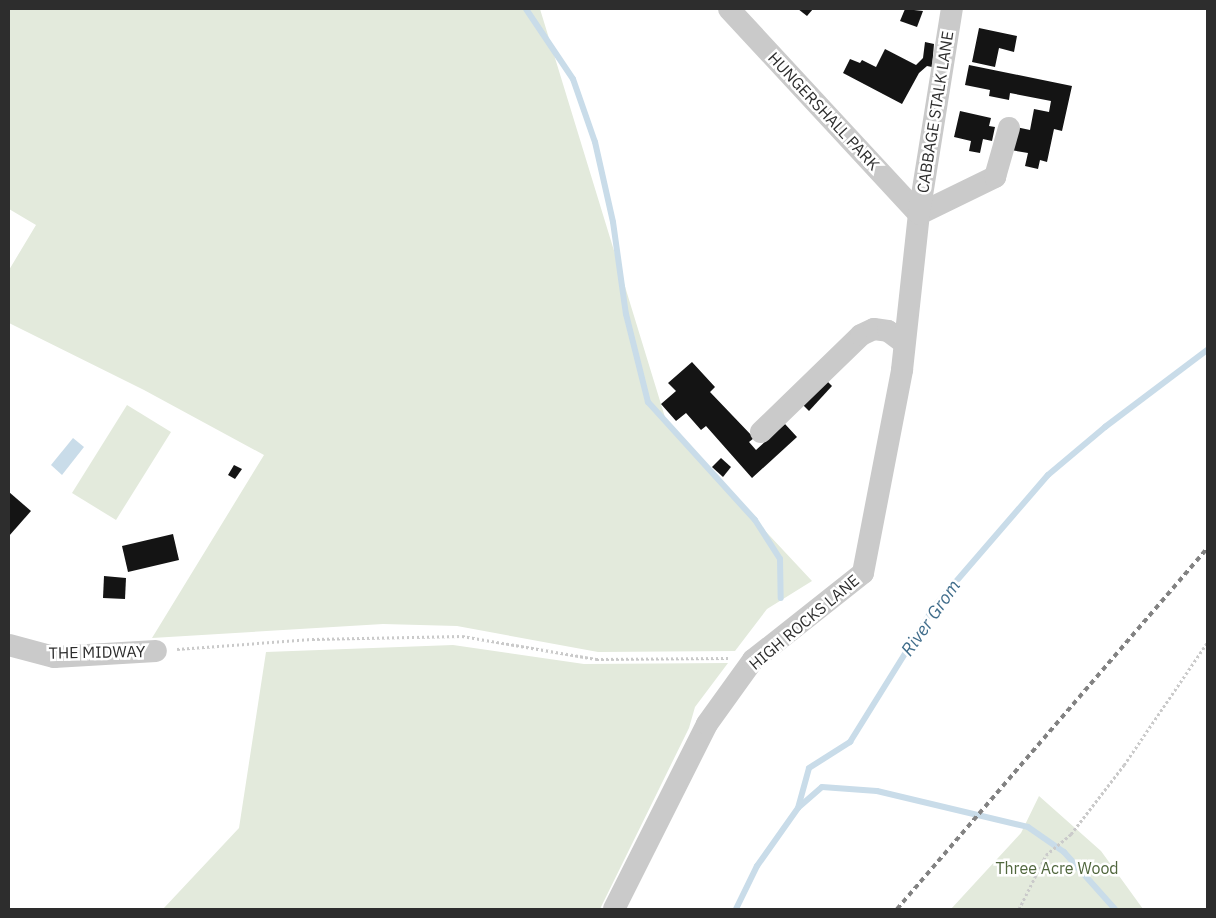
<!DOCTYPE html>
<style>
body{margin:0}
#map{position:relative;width:1216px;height:918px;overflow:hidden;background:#fff;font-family:"IBM Plex Sans",sans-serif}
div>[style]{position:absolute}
.green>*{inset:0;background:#e3eadc}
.water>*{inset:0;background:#c9dce9}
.stream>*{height:6px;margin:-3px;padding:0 3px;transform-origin:3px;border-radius:3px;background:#c9dce9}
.building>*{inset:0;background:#141414}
.path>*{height:3px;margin-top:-1.5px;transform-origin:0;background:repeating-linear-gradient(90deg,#cacaca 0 2.5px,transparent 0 5px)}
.minor>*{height:22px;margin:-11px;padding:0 11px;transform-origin:11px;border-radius:11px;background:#cacaca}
.rail>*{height:4px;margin-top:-2px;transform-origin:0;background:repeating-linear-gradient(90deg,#828282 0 5px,transparent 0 9px)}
span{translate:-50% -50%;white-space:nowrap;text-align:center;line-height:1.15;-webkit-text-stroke:5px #fff;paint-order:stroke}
.street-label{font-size:16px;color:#2d2d2d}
.park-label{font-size:16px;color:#50663d}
.water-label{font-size:18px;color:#406d8b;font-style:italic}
.frame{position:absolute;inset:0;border:10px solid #2d2d2d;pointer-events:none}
</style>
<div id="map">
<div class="green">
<i style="clip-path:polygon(9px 9px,540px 9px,668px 427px,812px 581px,767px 609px,735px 651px,598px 652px,457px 626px,383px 624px,152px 638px,264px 455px,144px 390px,9px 323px,9px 270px,36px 225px,9px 209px)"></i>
<i style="clip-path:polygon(127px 405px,171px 432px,116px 520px,72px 493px)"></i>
<i style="clip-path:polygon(453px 645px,584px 664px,728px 663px,695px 707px,689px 728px,600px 909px,163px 909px,239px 828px,266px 652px)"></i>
<i style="clip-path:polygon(1039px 796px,1101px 851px,1143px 909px,951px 909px,1021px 833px)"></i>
</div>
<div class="water">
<i style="clip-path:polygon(73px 438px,84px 447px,62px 475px,51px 465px)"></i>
</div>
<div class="stream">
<i style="left:526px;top:9px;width:84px;rotate:56.1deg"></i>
<i style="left:573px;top:79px;width:67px;rotate:70.8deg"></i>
<i style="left:595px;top:142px;width:82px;rotate:77.3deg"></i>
<i style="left:613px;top:222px;width:93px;rotate:82deg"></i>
<i style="left:626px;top:314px;width:91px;rotate:76deg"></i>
<i style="left:648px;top:402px;width:159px;rotate:47.8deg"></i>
<i style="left:755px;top:520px;width:46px;rotate:57.3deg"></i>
<i style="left:780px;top:559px;width:39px;rotate:89deg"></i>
<i style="left:799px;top:807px;width:30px;rotate:-41deg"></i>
<i style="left:822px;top:787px;width:55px;rotate:4.2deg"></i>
<i style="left:877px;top:791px;width:155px;rotate:13.4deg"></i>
<i style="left:1028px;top:827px;width:44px;rotate:34.8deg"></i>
<i style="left:1064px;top:852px;width:76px;rotate:48.2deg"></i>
<i style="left:736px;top:909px;width:48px;rotate:-64deg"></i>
<i style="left:757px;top:866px;width:71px;rotate:-54.7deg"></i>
<i style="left:798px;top:808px;width:41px;rotate:-74.6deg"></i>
<i style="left:809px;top:768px;width:49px;rotate:-32.4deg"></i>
<i style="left:850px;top:742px;width:159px;rotate:-58.1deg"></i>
<i style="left:934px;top:607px;width:174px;rotate:-49.2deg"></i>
<i style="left:1048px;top:475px;width:75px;rotate:-40.1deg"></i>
<i style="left:1105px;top:427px;width:128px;rotate:-37deg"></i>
</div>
<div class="building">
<i style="clip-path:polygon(798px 9px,813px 9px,807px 16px)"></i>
<i style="clip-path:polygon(905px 9px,923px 11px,917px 27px,900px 21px)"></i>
<i style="clip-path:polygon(979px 28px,1017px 36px,1014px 52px,999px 48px,995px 67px,972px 62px)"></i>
<i style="clip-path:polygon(925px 42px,934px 44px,932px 67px,927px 66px,919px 73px,902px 104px,843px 73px,850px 59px,860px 63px,862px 60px,876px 67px,885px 49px,916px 65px,923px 58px)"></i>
<i style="clip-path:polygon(969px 65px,1072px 86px,1062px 131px,1054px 129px,1047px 162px,1040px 160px,1038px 169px,1025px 166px,1028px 153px,1011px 150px,1016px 127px,1030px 130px,1034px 109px,1049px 112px,1051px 101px,1010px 93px,1009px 100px,989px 96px,990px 90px,965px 85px)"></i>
<i style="clip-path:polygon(960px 111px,991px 118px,989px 126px,995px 127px,992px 141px,983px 139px,980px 153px,969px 151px,971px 141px,954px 137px)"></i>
<i style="clip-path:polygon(692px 362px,715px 387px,710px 392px,754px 438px,749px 442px,756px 450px,785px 424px,797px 437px,752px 478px,706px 426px,701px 430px,686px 413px,676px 421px,661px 404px,676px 391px,668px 383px)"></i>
<i style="clip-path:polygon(824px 378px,832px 386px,809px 411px,800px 402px)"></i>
<i style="clip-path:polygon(721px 458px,731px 467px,723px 477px,712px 467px)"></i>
<i style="clip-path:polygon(234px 465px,242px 469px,235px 479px,228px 475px)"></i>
<i style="clip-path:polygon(9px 492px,31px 511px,9px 536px)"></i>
<i style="clip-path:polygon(173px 534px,179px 560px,128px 572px,122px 546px)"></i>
<i style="clip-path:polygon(104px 576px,126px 578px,125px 599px,103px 598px)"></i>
</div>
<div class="path">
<i style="left:177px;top:649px;width:135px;rotate:-4.2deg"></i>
<i style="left:312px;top:639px;width:150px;rotate:-1.1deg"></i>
<i style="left:462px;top:636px;width:136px;rotate:9.7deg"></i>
<i style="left:596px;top:659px;width:132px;rotate:-0.4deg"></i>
<i style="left:1019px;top:909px;width:60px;rotate:-63.4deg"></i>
<i style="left:1046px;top:855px;width:33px;rotate:-40deg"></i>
<i style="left:1071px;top:834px;width:87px;rotate:-52.5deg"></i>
<i style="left:1124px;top:765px;width:148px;rotate:-55.8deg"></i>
</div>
<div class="minor">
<i style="left:729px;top:9px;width:280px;rotate:47.2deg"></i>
<i style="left:919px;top:214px;width:85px;rotate:-26deg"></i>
<i style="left:995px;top:177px;width:51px;rotate:-74.1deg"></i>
<i style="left:761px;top:432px;width:139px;rotate:-44.1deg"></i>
<i style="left:861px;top:335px;width:14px;rotate:-25deg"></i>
<i style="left:874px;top:329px;width:14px;rotate:8deg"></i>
<i style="left:888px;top:331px;width:20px;rotate:37deg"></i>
<i style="left:9px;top:645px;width:47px;rotate:14.9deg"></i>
<i style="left:54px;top:657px;width:102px;rotate:-3.4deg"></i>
<i style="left:614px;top:909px;width:207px;rotate:-63.3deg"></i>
<i style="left:707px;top:724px;width:79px;rotate:-54.3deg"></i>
<i style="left:753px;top:660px;width:140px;rotate:-38.3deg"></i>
<i style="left:863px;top:573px;width:207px;rotate:-79.1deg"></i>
<i style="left:902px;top:370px;width:157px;rotate:-83.8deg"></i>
<i style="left:919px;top:214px;width:208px;rotate:-80.9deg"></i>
</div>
<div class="rail">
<i style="left:897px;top:909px;width:475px;rotate:-49.3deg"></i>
</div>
<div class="street-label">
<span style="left:824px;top:111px;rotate:47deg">HUNGERSHALL PARK</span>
<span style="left:935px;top:112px;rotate:-81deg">CABBAGE STALK LANE</span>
<span style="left:804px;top:622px;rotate:-40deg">HIGH ROCKS LANE</span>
<span style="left:97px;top:652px;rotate:-1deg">THE MIDWAY</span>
</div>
<div class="park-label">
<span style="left:1057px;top:868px">Three Acre Wood</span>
</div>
<div class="water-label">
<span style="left:931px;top:618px;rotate:-55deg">River Grom</span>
</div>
<div class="frame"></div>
</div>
